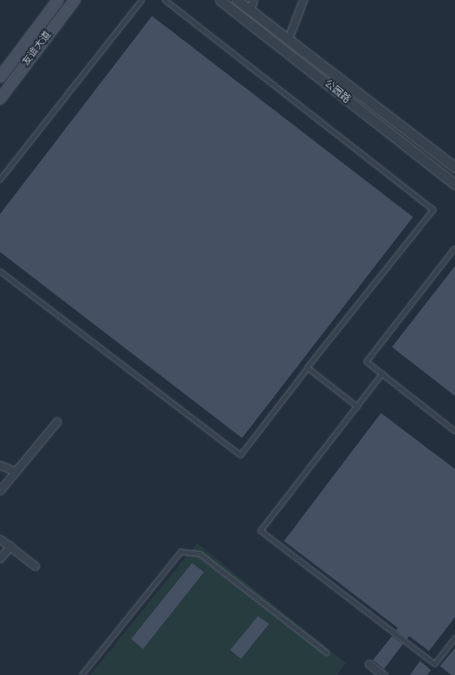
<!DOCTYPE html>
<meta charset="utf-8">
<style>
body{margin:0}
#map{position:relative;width:455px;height:675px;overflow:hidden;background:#242f3e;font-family:"Fira Sans","Noto Sans SC",sans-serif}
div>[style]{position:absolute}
.green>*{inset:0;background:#263c3f}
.building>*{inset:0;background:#455162}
.roads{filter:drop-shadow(0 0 1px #565f6c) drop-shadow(0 0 1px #565f6c)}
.service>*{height:3.5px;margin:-1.75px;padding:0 1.75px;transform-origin:1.75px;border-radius:1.75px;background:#38414e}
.minor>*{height:7px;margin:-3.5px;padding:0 3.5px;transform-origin:3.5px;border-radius:3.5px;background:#38414e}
.tertiary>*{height:9px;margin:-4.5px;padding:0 4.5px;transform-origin:4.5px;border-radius:4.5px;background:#38414e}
.secondary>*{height:10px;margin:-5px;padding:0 5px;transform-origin:5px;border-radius:5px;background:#465061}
span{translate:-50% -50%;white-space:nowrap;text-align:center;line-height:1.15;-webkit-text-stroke:3px #1d2633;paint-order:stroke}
.street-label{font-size:10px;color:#b4bcc9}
</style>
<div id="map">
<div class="green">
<i style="clip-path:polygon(197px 543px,346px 663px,337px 675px,90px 675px)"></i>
</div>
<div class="building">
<i style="clip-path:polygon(152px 16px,413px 217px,242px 438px,0 252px,0 214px)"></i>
<i style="clip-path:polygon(455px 266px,455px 396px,392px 347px)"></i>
<i style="clip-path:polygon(381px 413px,455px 469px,455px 617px,429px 651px,409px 636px,407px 639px,396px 630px,398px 628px,284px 541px)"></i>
<i style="clip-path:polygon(192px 563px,204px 572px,143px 649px,131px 639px)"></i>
<i style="clip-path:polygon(258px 616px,269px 624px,241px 659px,230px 650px)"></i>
<i style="clip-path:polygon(392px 636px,403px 644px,384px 669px,373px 660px)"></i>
<i style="clip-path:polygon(455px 648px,455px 675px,451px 675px,440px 666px)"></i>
<i style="clip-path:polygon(420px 661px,431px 670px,427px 675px,410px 675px)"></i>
</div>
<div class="roads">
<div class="service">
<i style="left:165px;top:0;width:341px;rotate:38deg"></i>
<i style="left:434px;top:210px;width:202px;rotate:128.6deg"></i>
<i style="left:0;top:180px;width:229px;rotate:-51.7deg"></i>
<i style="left:455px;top:249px;width:143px;rotate:127.9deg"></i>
<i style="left:367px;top:362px;width:112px;rotate:38.1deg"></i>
<i style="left:0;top:271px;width:303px;rotate:37.4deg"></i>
<i style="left:241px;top:455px;width:110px;rotate:-52.4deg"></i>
<i style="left:308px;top:368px;width:63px;rotate:38deg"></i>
<i style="left:383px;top:374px;width:199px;rotate:127.8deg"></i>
<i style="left:261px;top:531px;width:219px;rotate:37.4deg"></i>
<i style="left:435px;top:664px;width:33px;rotate:-52deg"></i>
<i style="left:82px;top:675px;width:158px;rotate:-51.2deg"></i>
<i style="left:181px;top:552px;width:19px;rotate:6deg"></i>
<i style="left:200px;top:554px;width:161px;rotate:37.9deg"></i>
</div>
<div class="minor">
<i style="left:250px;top:10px;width:10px;rotate:-73deg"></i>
<i style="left:288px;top:39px;width:42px;rotate:-69deg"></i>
<i style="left:0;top:465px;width:16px;rotate:22deg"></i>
<i style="left:0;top:490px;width:89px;rotate:-50.4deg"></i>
<i style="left:0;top:539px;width:44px;rotate:37.6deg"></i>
<i style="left:0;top:558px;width:16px;rotate:-50deg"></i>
<i style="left:369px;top:664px;width:18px;rotate:38deg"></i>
</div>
<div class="tertiary">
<i style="left:220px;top:0;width:298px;rotate:38.1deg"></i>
<i style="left:237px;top:0;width:275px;rotate:37.5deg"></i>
</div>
<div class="secondary">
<i style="left:0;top:77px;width:96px;rotate:-53deg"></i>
<i style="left:0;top:99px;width:124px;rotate:-52.9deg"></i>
</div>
</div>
<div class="street-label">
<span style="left:37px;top:49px;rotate:-53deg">友谊大道</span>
<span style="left:337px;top:92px;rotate:39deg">公园路</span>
</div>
</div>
